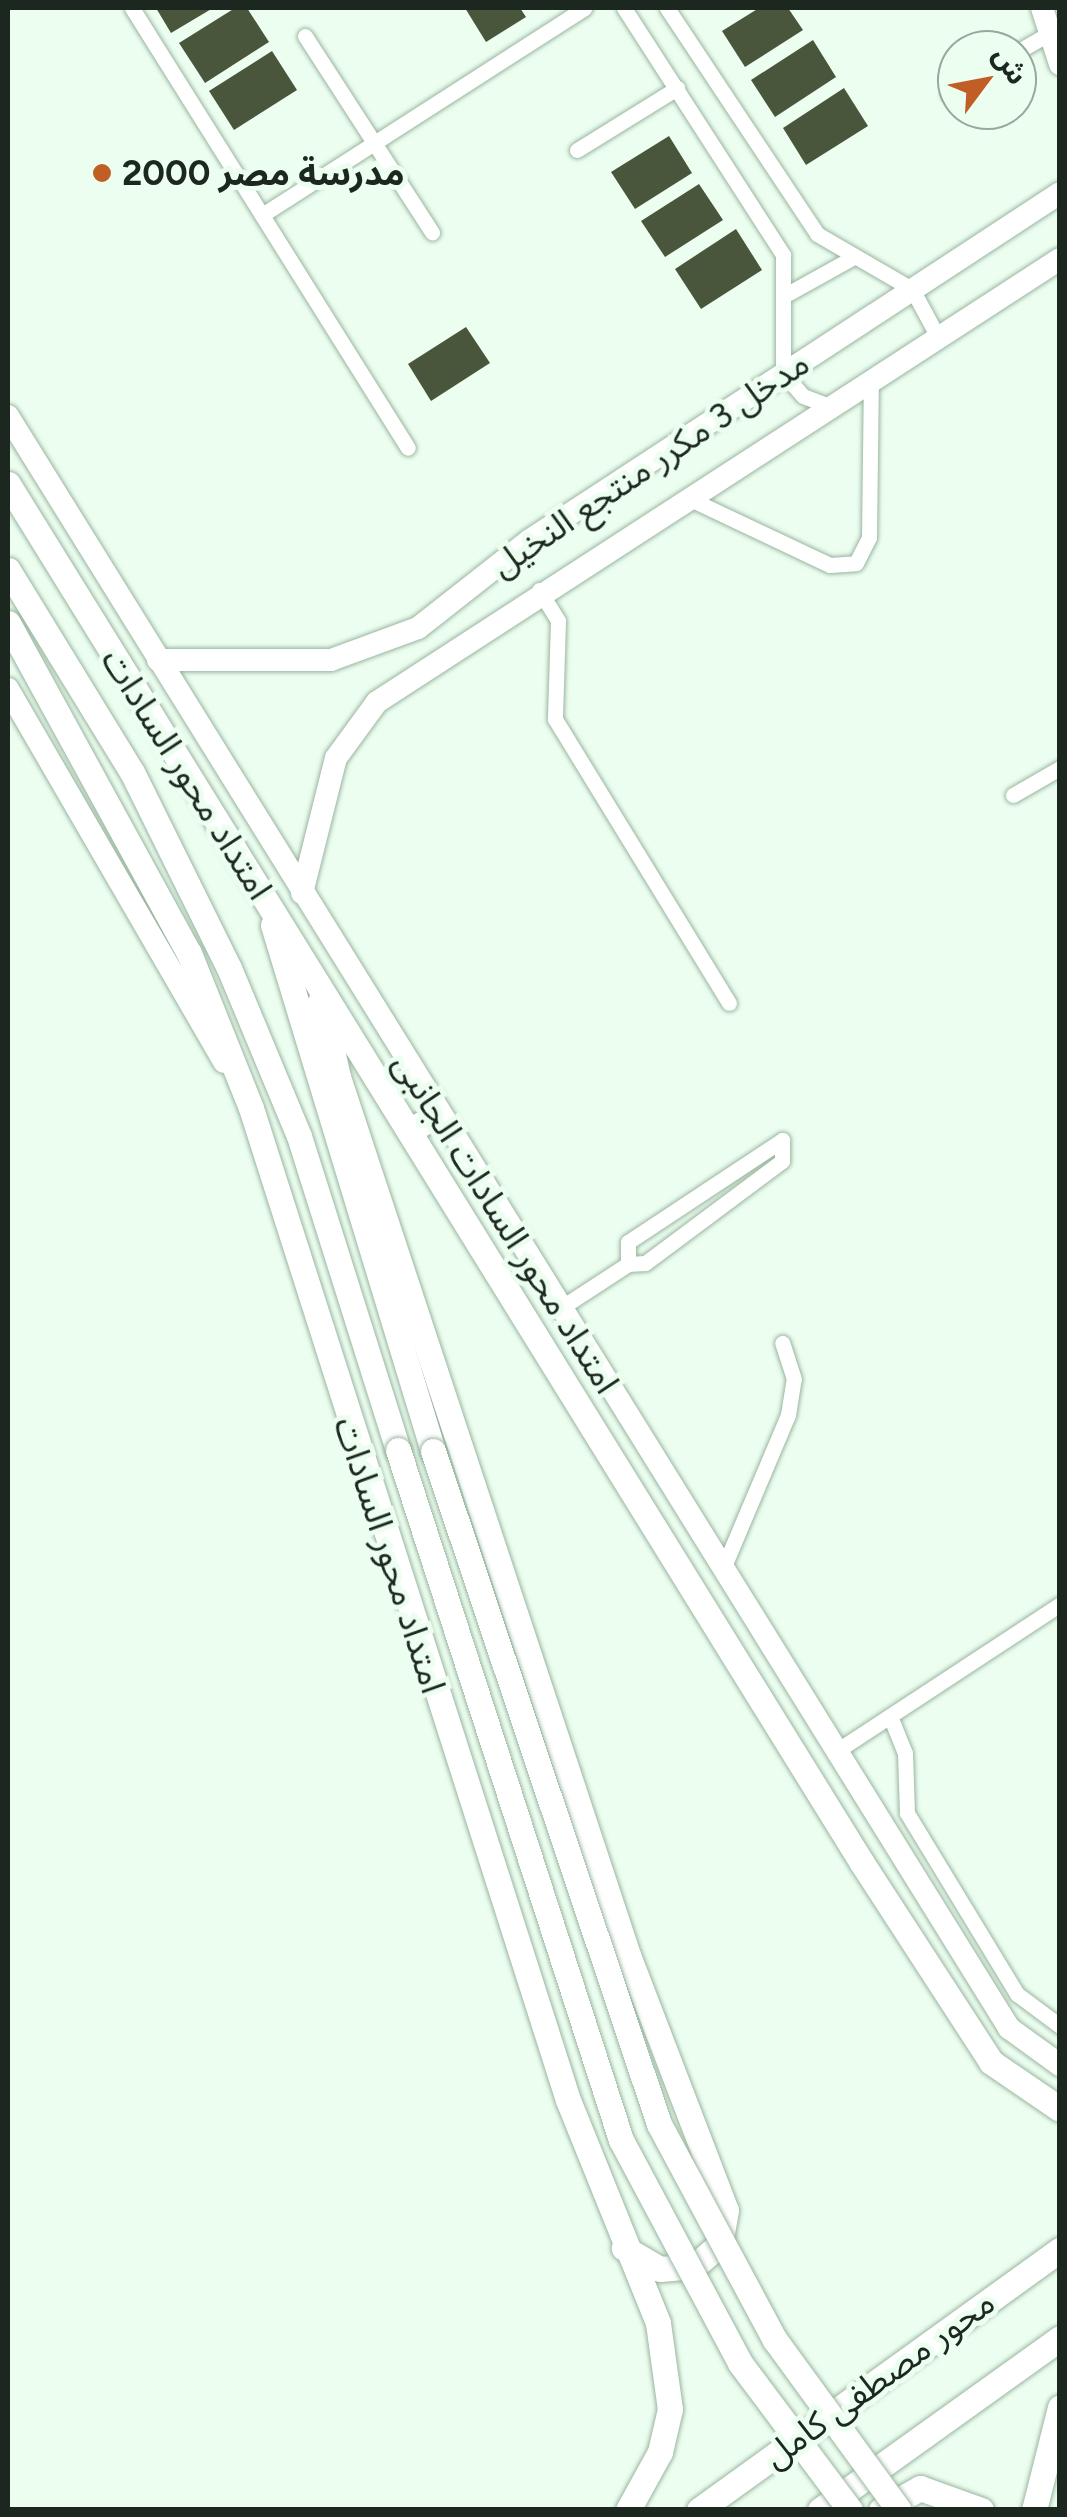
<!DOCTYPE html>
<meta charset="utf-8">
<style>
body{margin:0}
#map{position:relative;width:1067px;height:2517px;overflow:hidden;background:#ecfef0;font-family:Figtree,"Noto Sans Arabic",sans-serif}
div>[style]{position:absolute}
.building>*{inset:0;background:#49563c}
.roads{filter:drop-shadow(0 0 2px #99b59f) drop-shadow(0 0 2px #99b59f)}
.street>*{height:15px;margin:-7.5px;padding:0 7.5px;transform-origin:7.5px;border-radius:7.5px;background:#fff}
.secondary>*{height:22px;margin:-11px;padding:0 11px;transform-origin:11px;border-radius:11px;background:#fff}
.primary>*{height:25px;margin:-12.5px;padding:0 12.5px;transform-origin:12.5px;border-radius:12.5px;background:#fff}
.bridges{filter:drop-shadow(0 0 2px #99b59f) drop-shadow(0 0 2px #99b59f)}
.primary-bridge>*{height:25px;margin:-12.5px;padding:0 12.5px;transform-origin:12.5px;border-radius:12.5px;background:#fff}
.dots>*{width:28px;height:28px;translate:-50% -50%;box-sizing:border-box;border:5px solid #ecfef0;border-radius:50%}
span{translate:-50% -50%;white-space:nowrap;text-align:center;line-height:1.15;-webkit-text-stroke:10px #ecfef0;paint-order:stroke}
.poi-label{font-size:35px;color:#1c271f;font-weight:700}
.left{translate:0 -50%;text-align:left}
.street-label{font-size:35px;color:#1c271f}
.frame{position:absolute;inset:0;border:10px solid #1c271f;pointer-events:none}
.north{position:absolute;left:937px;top:30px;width:100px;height:100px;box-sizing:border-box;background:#ecfef0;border:2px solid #99a89c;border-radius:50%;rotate:58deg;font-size:28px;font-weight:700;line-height:40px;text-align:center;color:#1c271f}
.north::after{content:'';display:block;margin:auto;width:35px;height:45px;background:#c15e26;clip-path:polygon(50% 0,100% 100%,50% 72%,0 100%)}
</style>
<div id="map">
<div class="building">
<i style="clip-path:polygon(156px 8px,213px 8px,171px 33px)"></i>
<i style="clip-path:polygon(235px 8px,247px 8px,269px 42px,205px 83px,179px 43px)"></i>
<i style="clip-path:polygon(465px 8px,520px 8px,526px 17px,486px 42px)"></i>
<i style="clip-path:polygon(759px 8px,788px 8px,803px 30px,745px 67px,722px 31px)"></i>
<i style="clip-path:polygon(813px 40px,836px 77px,775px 117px,751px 80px)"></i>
<i style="clip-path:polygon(272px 51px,297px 90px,234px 130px,209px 91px)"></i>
<i style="clip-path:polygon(844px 88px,868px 126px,806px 165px,783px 128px)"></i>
<i style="clip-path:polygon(669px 136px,692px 173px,635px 209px,611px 172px)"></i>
<i style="clip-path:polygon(699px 184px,723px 220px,665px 257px,641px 221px)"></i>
<i style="clip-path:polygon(736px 229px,762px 270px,701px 309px,675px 269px)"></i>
<i style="clip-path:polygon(466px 327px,490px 363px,431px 401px,408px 364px)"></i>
</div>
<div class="roads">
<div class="street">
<i style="left:132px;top:8px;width:519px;rotate:57.9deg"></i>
<i style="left:624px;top:8px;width:294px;rotate:57.2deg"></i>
<i style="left:783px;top:255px;width:118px;rotate:90deg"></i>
<i style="left:783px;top:373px;width:30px;rotate:49deg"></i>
<i style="left:803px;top:396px;width:31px;rotate:21deg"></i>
<i style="left:667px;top:8px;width:271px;rotate:56.4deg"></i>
<i style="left:817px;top:234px;width:110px;rotate:30.1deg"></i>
<i style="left:912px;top:289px;width:55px;rotate:61.6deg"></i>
<i style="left:305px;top:36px;width:234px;rotate:57.1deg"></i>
<i style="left:1017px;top:52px;width:39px;rotate:-30deg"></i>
<i style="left:949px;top:94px;width:9px;rotate:-32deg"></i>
<i style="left:577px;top:150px;width:118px;rotate:-31.8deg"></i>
<i style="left:262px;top:215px;width:383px;rotate:-32.7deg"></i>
<i style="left:789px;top:293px;width:72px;rotate:-29.1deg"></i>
<i style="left:688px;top:498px;width:157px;rotate:25.3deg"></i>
<i style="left:830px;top:565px;width:26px;rotate:-4deg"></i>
<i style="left:856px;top:563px;width:29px;rotate:-63deg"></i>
<i style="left:869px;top:537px;width:157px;rotate:-89.3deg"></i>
<i style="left:539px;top:590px;width:36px;rotate:58deg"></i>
<i style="left:558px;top:621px;width:98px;rotate:91.8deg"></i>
<i style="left:555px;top:719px;width:333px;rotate:58.5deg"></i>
<i style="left:1013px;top:795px;width:54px;rotate:-29.9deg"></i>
<i style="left:782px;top:1140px;width:21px;rotate:90deg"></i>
<i style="left:782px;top:1161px;width:171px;rotate:143.3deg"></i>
<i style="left:645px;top:1263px;width:17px;rotate:177deg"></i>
<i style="left:628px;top:1264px;width:22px;rotate:-90deg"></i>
<i style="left:628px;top:1242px;width:185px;rotate:-33.5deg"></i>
<i style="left:559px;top:1309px;width:82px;rotate:-33.1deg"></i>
<i style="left:722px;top:1571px;width:169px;rotate:-67.1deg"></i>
<i style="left:788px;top:1415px;width:36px;rotate:-81deg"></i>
<i style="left:794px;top:1379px;width:38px;rotate:-108deg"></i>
<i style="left:890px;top:1716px;width:40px;rotate:68deg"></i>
<i style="left:905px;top:1753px;width:60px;rotate:88.1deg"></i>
<i style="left:907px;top:1813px;width:212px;rotate:58.7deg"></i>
<i style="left:1017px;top:1994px;width:54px;rotate:36.7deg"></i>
<i style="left:835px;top:1752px;width:269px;rotate:-33.3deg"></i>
</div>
<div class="secondary">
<i style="left:1042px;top:8px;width:59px;rotate:72.2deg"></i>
<i style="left:8px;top:416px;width:1898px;rotate:58.16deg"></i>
<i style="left:1009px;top:2028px;width:63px;rotate:36deg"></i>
<i style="left:158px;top:660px;width:173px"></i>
<i style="left:331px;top:660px;width:93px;rotate:-20.2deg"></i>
<i style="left:418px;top:628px;width:142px;rotate:-38.2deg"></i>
<i style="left:530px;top:540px;width:633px;rotate:-33.21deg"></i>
<i style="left:8px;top:689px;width:431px;rotate:59.9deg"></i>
<i style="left:302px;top:893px;width:139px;rotate:-75.9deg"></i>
<i style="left:336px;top:758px;width:69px;rotate:-53.8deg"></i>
<i style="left:377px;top:702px;width:814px;rotate:-32.97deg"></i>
</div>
<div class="primary">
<i style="left:8px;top:484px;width:1622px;rotate:58.23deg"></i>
<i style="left:862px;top:1863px;width:237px;rotate:57deg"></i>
<i style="left:991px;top:2062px;width:83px;rotate:34.3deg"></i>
<i style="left:8px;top:570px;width:237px;rotate:58.5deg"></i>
<i style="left:132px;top:772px;width:219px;rotate:63.7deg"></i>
<i style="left:229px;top:968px;width:182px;rotate:67.4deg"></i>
<i style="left:299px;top:1136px;width:329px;rotate:72.5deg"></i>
<i style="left:8px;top:623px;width:376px;rotate:61.3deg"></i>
<i style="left:189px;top:953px;width:167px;rotate:68.2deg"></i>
<i style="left:251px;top:1108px;width:1041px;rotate:72.28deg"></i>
<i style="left:568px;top:2100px;width:240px;rotate:68deg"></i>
<i style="left:658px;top:2323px;width:87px;rotate:82.1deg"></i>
<i style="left:670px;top:2409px;width:44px;rotate:103.1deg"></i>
<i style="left:660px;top:2452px;width:66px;rotate:118.9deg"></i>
<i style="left:273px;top:925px;width:550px;rotate:73.08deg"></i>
<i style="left:321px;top:999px;width:80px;rotate:77.7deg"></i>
<i style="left:338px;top:1077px;width:925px;rotate:71.72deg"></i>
<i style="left:628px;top:1955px;width:273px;rotate:69deg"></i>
<i style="left:726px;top:2210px;width:35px;rotate:100deg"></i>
<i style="left:720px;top:2244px;width:33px;rotate:139deg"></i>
<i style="left:695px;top:2266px;width:35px;rotate:175deg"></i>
<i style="left:660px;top:2269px;width:42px;rotate:-149.7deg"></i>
<i style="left:409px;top:1131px;width:34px;rotate:-30deg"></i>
<i style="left:699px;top:2510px;width:445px;rotate:-35.8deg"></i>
<i style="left:820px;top:2510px;width:295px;rotate:-35.6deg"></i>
<i style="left:881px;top:2510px;width:45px;rotate:-29.4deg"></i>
<i style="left:920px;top:2488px;width:65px;rotate:19.8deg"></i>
<i style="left:1034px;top:2510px;width:106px;rotate:-75.8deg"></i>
</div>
</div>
<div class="bridges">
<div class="primary-bridge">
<i style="left:398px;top:1450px;width:725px;rotate:72.09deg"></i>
<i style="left:621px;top:2140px;width:253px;rotate:61.9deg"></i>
<i style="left:740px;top:2363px;width:184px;rotate:53.2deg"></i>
<i style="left:433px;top:1451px;width:710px;rotate:71.44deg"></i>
<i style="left:659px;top:2124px;width:245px;rotate:61.8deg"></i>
<i style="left:775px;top:2340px;width:210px;rotate:53.9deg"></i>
</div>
</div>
<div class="dots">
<i style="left:102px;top:173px;background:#c15e26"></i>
</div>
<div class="poi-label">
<span class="left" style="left:122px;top:173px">مدرسة مصر 2000</span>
</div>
<div class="street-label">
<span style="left:650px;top:464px;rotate:-34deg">مدخل 3 مكرر منتجع النخيل</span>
<span style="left:187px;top:774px;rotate:58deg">امتداد محور السادات</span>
<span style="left:506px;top:1223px;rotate:58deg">امتداد محور السادات الجانبى</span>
<span style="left:390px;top:1555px;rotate:72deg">امتداد محور السادات</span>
<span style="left:879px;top:2379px;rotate:-36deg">محور مصطفى كامل</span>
</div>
<div class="frame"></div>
<div class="north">ش</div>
</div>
